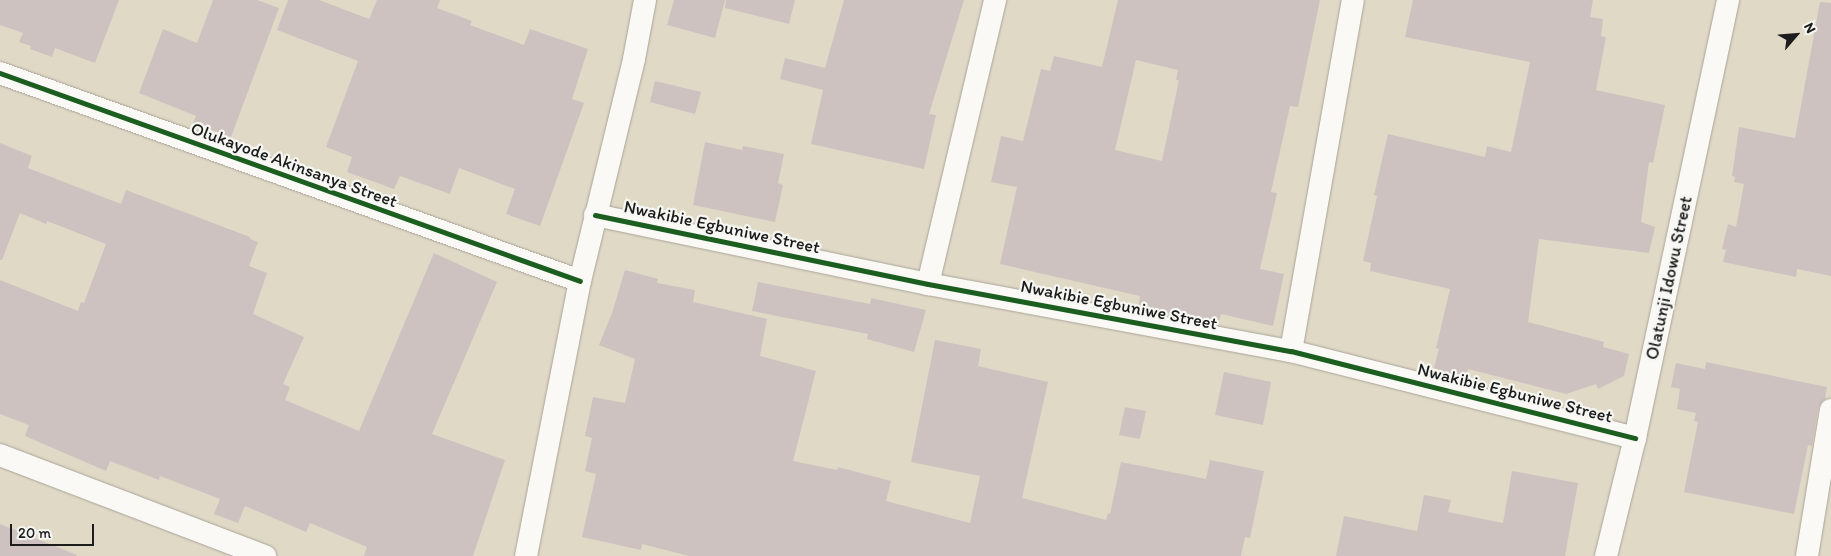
<!DOCTYPE html>
<style>
body{margin:0}
#map{position:relative;width:1831px;height:556px;overflow:hidden;background:#e0d9c6;font-family:Itim,sans-serif}
div>[style]{position:absolute}
.building>*{inset:0;background:#cec2c1}
.roads{filter:drop-shadow(0 0 1px #a9a498) drop-shadow(0 0 1px #a9a498)}
.street>*{height:22px;margin:-11px;padding:0 11px;transform-origin:11px;border-radius:11px;background:#faf9f6}
.cycleway>*{height:5px;margin:-2.5px;padding:0 2.5px;transform-origin:2.5px;border-radius:2.5px;background:#1b5e20}
span{translate:-50% -50%;white-space:nowrap;text-align:center;line-height:1.15;-webkit-text-stroke:4.5px #f6f6f2;paint-order:stroke}
.street-label{font-size:18px;color:#1c1c1c}
.north{position:absolute;left:1771px;top:10px;width:50px;height:50px;-webkit-text-stroke:4px #f6f6f2;paint-order:stroke;rotate:63deg;font-size:14px;font-weight:700;line-height:20px;text-align:center;color:#1c1c1c}
.north::after{content:'';display:block;margin:auto;width:18px;height:22px;background:#1c1c1c;clip-path:polygon(50% 0,100% 100%,50% 72%,0 100%)}
.scale{position:absolute;left:10px;top:524px;width:84px;height:22px;box-sizing:border-box;border:2px solid #1c1c1c;border-top:0;padding-left:6px;font-size:15px;line-height:18px;white-space:nowrap;color:#1c1c1c;-webkit-text-stroke:4px #f6f6f2;paint-order:stroke}
</style>
<div id="map">
<div class="building">
<i style="clip-path:polygon(0 0,119px 0,95px 63px,55px 48px,52px 57px,30px 49px,31px 46px,19px 42px,23px 33px,0 25px)"></i>
<i style="clip-path:polygon(213px 0,257px 0,279px 8px,231px 137px,193px 123px,196px 116px,139px 93px,163px 29px,197px 43px)"></i>
<i style="clip-path:polygon(288px 0,319px 0,369px 19px,377px 0,440px 0,437px 8px,472px 21px,470px 25px,524px 45px,530px 29px,588px 49px,572px 99px,584px 103px,540px 226px,506px 214px,515px 189px,459px 168px,450px 194px,400px 176px,394px 189px,347px 172px,352px 157px,326px 147px,358px 61px,277px 30px)"></i>
<i style="clip-path:polygon(674px 0,725px 0,715px 38px,667px 25px)"></i>
<i style="clip-path:polygon(726px 0,795px 0,789px 24px,725px 8px)"></i>
<i style="clip-path:polygon(844px 0,964px 0,929px 114px,936px 115px,924px 169px,811px 144px,823px 90px,780px 79px,785px 58px,825px 68px)"></i>
<i style="clip-path:polygon(evenodd,1118px 0,1320px 0,1298px 107px,1290px 106px,1271px 192px,1277px 193px,1260px 269px,1284px 274px,1273px 326px,1221px 314px,1218px 324px,1138px 307px,1140px 296px,1000px 264px,1017px 187px,991px 182px,1001px 136px,1023px 141px,1041px 69px,1050px 71px,1054px 56px,1102px 67px,1118px 0,1136px 60px,1178px 70px,1176px 80px,1179px 80px,1162px 161px,1115px 150px,1136px 60px)"></i>
<i style="clip-path:polygon(1413px 0,1593px 0,1590px 17px,1603px 19px,1601px 36px,1606px 37px,1596px 90px,1665px 105px,1653px 163px,1649px 162px,1641px 222px,1655px 227px,1649px 253px,1539px 239px,1528px 322px,1604px 342px,1603px 347px,1629px 354px,1624px 376px,1598px 389px,1596px 384px,1566px 394px,1468px 369px,1465px 381px,1440px 375px,1441px 370px,1434px 368px,1439px 349px,1436px 348px,1450px 289px,1370px 271px,1371px 263px,1363px 261px,1377px 196px,1374px 195px,1388px 134px,1485px 157px,1487px 146px,1511px 152px,1530px 62px,1405px 37px)"></i>
<i style="clip-path:polygon(1820px 2px,1831px 3px,1831px 276px,1797px 269px,1796px 277px,1723px 262px,1726px 250px,1722px 249px,1728px 224px,1736px 227px,1744px 184px,1734px 182px,1735px 177px,1732px 176px,1739px 127px,1795px 138px)"></i>
<i style="clip-path:polygon(655px 81px,701px 92px,695px 114px,650px 102px)"></i>
<i style="clip-path:polygon(705px 142px,742px 150px,743px 146px,784px 154px,778px 183px,783px 185px,775px 222px,693px 205px)"></i>
<i style="clip-path:polygon(0 143px,32px 156px,28px 168px,121px 204px,126px 190px,250px 237px,250px 239px,258px 242px,249px 266px,267px 273px,253px 314px,304px 337px,283px 384px,290px 387px,285px 400px,359px 431px,434px 253px,497px 282px,432px 434px,505px 460px,473px 556px,364px 556px,367px 547px,310px 523px,306px 532px,245px 506px,238px 523px,214px 514px,220px 499px,160px 476px,159px 480px,110px 461px,106px 471px,25px 436px,29px 425px,0 414px,0 280px,78px 311px,81px 302px,84px 303px,106px 244px,47px 221px,46px 224px,20px 213px,2px 260px,0 260px)"></i>
<i style="clip-path:polygon(625px 270px,658px 279px,657px 283px,695px 290px,693px 302px,767px 319px,760px 356px,816px 371px,793px 461px,837px 470px,838px 467px,891px 481px,886px 501px,970px 523px,980px 476px,911px 462px,935px 340px,981px 349px,978px 366px,1048px 382px,1022px 498px,1106px 520px,1108px 513px,1110px 514px,1121px 462px,1206px 479px,1210px 460px,1264px 471px,1250px 538px,1245px 537px,1241px 556px,689px 556px,642px 544px,641px 550px,582px 537px,596px 474px,585px 471px,592px 438px,585px 436px,593px 397px,625px 403px,635px 359px,599px 345px,612px 313px)"></i>
<i style="clip-path:polygon(758px 282px,870px 304px,871px 298px,926px 310px,914px 352px,867px 339px,868px 334px,752px 311px)"></i>
<i style="clip-path:polygon(1706px 362px,1827px 387px,1825px 399px,1818px 408px,1812px 446px,1808px 445px,1794px 514px,1684px 492px,1698px 422px,1694px 421px,1696px 413px,1677px 409px,1680px 389px,1671px 387px,1676px 363px,1705px 369px)"></i>
<i style="clip-path:polygon(1224px 372px,1271px 382px,1263px 425px,1215px 415px)"></i>
<i style="clip-path:polygon(1125px 407px,1146px 411px,1140px 439px,1119px 435px)"></i>
<i style="clip-path:polygon(1512px 471px,1578px 483px,1565px 556px,1336px 556px,1344px 516px,1417px 531px,1424px 495px,1451px 500px,1448px 512px,1503px 523px)"></i>
<i style="clip-path:polygon(0 524px,77px 555px,76px 556px,0 556px)"></i>
</div>
<div class="roads">
<div class="street">
<i style="left:0;top:73px;width:616px;rotate:19.73deg"></i>
<i style="left:595px;top:215px;width:340px;rotate:11.7deg"></i>
<i style="left:928px;top:284px;width:369px;rotate:10.5deg"></i>
<i style="left:1291px;top:351px;width:355px;rotate:14.2deg"></i>
<i style="left:928px;top:284px;width:292px;rotate:-76.7deg"></i>
<i style="left:1291px;top:351px;width:356px;rotate:-80deg"></i>
<i style="left:0;top:455px;width:284px;rotate:20.9deg"></i>
<i style="left:526px;top:556px;width:280px;rotate:-78.9deg"></i>
<i style="left:580px;top:281px;width:228px;rotate:-76.3deg"></i>
<i style="left:634px;top:59px;width:60px;rotate:-79.4deg"></i>
<i style="left:1606px;top:556px;width:122px;rotate:-76.2deg"></i>
<i style="left:1635px;top:438px;width:448px;rotate:-78deg"></i>
<i style="left:1807px;top:556px;width:148px;rotate:-80.7deg"></i>
</div>
</div>
<div class="cycleway">
<i style="left:0;top:73px;width:616px;rotate:19.73deg"></i>
<i style="left:595px;top:215px;width:340px;rotate:11.7deg"></i>
<i style="left:928px;top:284px;width:369px;rotate:10.5deg"></i>
<i style="left:1291px;top:351px;width:355px;rotate:14.2deg"></i>
</div>
<div class="street-label">
<span style="left:294px;top:165px;rotate:20deg">Olukayode Akinsanya Street</span>
<span style="left:722px;top:227px;rotate:12deg">Nwakibie Egbuniwe Street</span>
<span style="left:1669px;top:278px;rotate:-78deg">Olatunji Idowu Street</span>
<span style="left:1119px;top:305px;rotate:11deg">Nwakibie Egbuniwe Street</span>
<span style="left:1515px;top:393px;rotate:14deg">Nwakibie Egbuniwe Street</span>
</div>
<div class="north">N</div>
<div class="scale">20 m</div>
</div>
